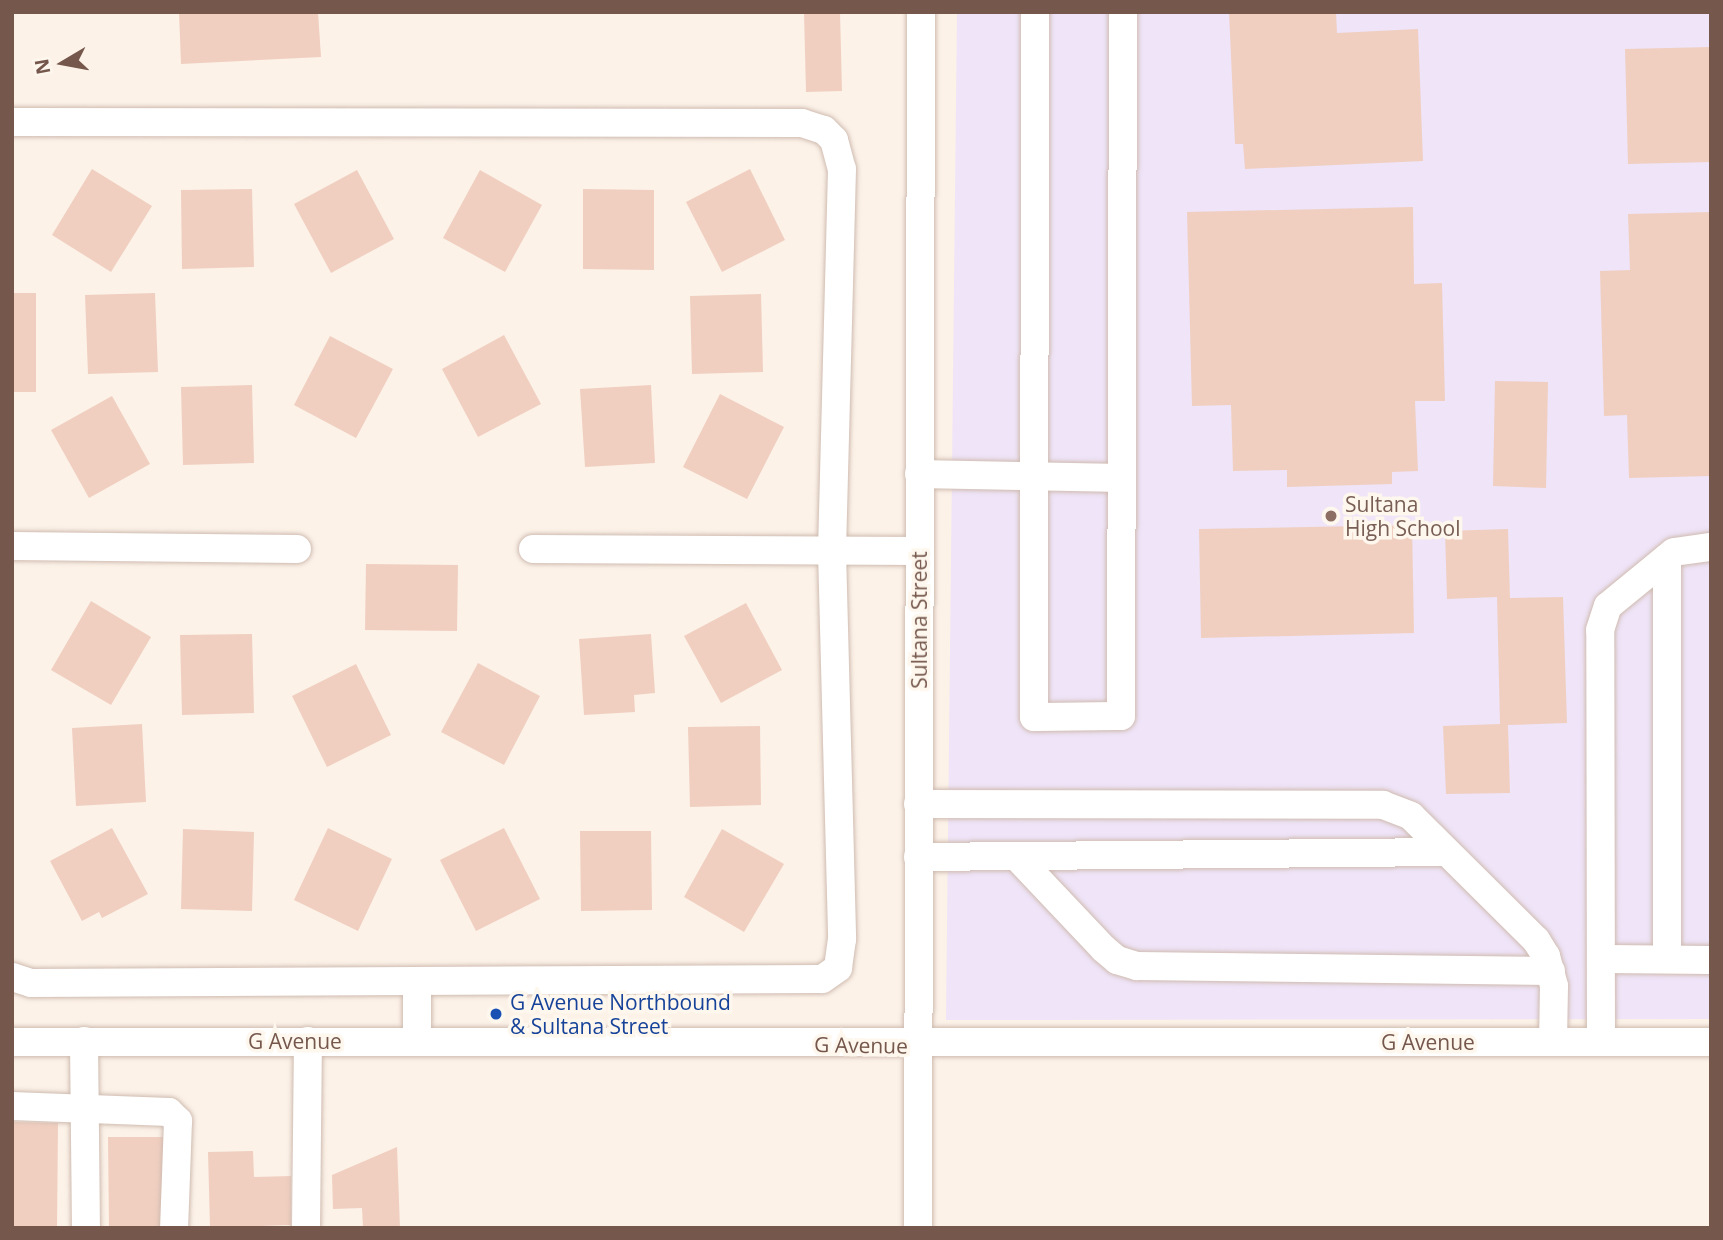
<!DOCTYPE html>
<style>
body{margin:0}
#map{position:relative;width:1723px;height:1240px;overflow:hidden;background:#fcf2e8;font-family:"Open Sans",sans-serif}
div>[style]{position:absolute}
.education>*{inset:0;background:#efe4f8}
.building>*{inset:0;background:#f0cfc0}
.roads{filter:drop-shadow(0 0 2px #cfbbb0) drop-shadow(0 0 2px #cfbbb0)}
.minor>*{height:28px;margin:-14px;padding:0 14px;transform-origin:14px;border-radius:14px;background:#fff}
.dots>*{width:19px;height:19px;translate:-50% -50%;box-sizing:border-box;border:4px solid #fef7ee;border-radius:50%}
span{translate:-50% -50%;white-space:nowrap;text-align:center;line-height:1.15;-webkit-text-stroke:7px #fef7ee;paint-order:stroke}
.education-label{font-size:21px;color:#785e54}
.left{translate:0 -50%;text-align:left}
.street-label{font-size:21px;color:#75574c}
.transit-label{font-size:21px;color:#164399}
.frame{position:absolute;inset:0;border:14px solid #75574c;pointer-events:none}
.north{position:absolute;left:28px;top:28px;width:70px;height:70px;-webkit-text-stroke:5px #fef7ee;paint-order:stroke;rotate:260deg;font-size:19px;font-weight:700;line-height:28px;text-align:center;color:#75574c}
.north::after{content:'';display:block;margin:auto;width:24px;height:32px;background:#75574c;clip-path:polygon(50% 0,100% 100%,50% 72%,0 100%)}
</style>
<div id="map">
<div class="education">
<i style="clip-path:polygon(957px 12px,1711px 12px,1711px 1019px,946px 1020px)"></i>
</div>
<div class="building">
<i style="clip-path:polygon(179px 12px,318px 12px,321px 57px,181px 64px)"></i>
<i style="clip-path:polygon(804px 12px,840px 12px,842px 91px,806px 92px)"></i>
<i style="clip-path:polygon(1229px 12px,1336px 12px,1337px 33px,1418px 29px,1423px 161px,1245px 169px,1243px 144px,1235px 144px)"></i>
<i style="clip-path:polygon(1711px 47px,1711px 162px,1628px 164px,1625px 49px)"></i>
<i style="clip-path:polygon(92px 169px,152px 206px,111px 272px,52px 235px)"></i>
<i style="clip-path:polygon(750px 169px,785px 240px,722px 272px,686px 202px)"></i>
<i style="clip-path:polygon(357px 170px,394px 239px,331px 273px,294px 204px)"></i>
<i style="clip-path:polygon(480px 170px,542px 205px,505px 272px,443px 238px)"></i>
<i style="clip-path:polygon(252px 189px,254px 267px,182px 269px,181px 190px)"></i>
<i style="clip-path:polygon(583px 189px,654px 190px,654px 270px,583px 269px)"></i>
<i style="clip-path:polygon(1413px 207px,1414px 284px,1442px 283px,1445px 401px,1415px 401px,1418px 471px,1392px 472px,1392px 484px,1287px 487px,1287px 470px,1233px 471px,1231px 405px,1192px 406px,1187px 212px)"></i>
<i style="clip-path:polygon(1711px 212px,1711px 476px,1629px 478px,1627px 415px,1604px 416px,1600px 271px,1630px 270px,1628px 214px)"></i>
<i style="clip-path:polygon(12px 293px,36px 293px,36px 392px,12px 392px)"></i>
<i style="clip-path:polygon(155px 293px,158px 372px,88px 374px,85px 295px)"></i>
<i style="clip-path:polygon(761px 294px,763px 372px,692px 374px,690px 296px)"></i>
<i style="clip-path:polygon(504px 335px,541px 404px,478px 437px,442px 369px)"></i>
<i style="clip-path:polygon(330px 336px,393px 369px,356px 438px,294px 405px)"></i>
<i style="clip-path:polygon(1495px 381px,1548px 382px,1546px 488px,1493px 486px)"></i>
<i style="clip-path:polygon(252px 385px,254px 463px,183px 465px,181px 387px)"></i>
<i style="clip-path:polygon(651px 385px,655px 463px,585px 467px,580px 389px)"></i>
<i style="clip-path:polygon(720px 394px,784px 427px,747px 499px,683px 467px)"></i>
<i style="clip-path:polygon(112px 396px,150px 464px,89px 498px,51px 430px)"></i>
<i style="clip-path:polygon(1412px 525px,1414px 633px,1201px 638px,1199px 529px)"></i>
<i style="clip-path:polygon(1508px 529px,1510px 598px,1563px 597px,1567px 723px,1508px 725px,1510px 793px,1446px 794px,1443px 726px,1500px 724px,1497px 597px,1447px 599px,1445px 531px)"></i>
<i style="clip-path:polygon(366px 564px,458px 565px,457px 631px,365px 630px)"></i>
<i style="clip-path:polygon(91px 601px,151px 637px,111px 705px,51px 670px)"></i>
<i style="clip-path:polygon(746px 603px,782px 670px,721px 703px,684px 636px)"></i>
<i style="clip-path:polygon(252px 634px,254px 713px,182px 715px,180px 635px)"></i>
<i style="clip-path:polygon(651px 634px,655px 693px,634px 695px,635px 712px,584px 715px,579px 639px)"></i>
<i style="clip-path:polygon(478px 663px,540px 696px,504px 765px,441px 732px)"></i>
<i style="clip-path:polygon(356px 664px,391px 735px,327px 767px,292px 696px)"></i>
<i style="clip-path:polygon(142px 724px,146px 802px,76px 806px,72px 728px)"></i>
<i style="clip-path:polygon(760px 726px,761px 805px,690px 807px,688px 727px)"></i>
<i style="clip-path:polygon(112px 828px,148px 894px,102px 918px,99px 912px,82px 921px,50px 861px)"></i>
<i style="clip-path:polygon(328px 828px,392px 859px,358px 931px,294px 900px)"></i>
<i style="clip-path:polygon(504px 828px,540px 899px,476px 931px,440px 860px)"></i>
<i style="clip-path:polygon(183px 829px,254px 832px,252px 911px,181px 909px)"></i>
<i style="clip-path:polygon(722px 829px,784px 864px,744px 932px,684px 897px)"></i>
<i style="clip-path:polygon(580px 831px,651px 831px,652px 910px,581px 911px)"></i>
<i style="clip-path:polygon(12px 1122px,58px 1123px,57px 1228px,12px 1228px)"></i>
<i style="clip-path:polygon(108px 1137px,164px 1137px,165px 1228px,109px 1228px)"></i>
<i style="clip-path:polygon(397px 1147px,400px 1228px,363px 1228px,362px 1208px,333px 1209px,332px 1175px)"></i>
<i style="clip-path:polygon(253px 1151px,254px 1177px,291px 1176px,291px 1225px,210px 1228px,208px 1152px)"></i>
</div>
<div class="roads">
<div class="minor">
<i style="left:1035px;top:12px;width:705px;rotate:90.08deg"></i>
<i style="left:1034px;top:717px;width:87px;rotate:-0.7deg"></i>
<i style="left:1121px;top:716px;width:704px;rotate:-89.84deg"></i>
<i style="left:12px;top:122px;width:790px;rotate:0.07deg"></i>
<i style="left:802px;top:123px;width:23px;rotate:18deg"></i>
<i style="left:824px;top:130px;width:14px;rotate:45deg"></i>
<i style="left:834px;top:140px;width:30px;rotate:75deg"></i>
<i style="left:842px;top:169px;width:382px;rotate:91.5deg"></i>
<i style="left:832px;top:551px;width:388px;rotate:88.5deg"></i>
<i style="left:842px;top:939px;width:29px;rotate:98deg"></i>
<i style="left:838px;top:968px;width:19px;rotate:145deg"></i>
<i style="left:822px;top:979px;width:791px;rotate:179.71deg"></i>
<i style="left:31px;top:983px;width:20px;rotate:-162deg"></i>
<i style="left:919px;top:474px;width:202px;rotate:1.1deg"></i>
<i style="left:12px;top:546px;width:285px;rotate:0.6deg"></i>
<i style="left:533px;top:549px;width:386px;rotate:0.3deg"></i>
<i style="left:918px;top:804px;width:465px;rotate:0.1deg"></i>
<i style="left:1383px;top:805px;width:30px;rotate:21deg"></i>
<i style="left:1411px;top:816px;width:176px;rotate:44.8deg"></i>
<i style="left:1536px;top:940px;width:19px;rotate:58deg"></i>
<i style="left:1546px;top:956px;width:31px;rotate:75deg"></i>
<i style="left:1554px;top:986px;width:56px;rotate:91deg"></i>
<i style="left:1016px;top:856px;width:128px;rotate:46.6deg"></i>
<i style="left:1104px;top:949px;width:17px;rotate:40deg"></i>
<i style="left:1117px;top:960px;width:21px;rotate:17deg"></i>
<i style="left:1137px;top:966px;width:414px;rotate:0.7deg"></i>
<i style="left:918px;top:857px;width:528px;rotate:-0.54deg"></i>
<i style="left:1601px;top:959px;width:110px;rotate:0.5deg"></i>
<i style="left:1667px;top:959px;width:401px;rotate:-90deg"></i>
<i style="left:84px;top:1041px;width:187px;rotate:89.4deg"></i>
<i style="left:417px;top:1041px;width:60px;rotate:-90deg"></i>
<i style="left:12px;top:1042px;width:1699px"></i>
<i style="left:1601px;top:1042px;width:412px;rotate:-90.1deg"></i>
<i style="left:1600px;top:630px;width:25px;rotate:-72deg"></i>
<i style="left:1608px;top:606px;width:85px;rotate:-39.3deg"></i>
<i style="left:1674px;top:552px;width:37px;rotate:-8deg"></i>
<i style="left:12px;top:1106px;width:157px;rotate:2.2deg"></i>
<i style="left:169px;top:1112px;width:13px;rotate:45deg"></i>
<i style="left:178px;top:1121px;width:107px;rotate:92.1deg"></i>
<i style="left:306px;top:1228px;width:187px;rotate:-89.4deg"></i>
<i style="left:918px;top:1228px;width:1216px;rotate:-89.86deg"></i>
</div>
</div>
<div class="dots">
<i style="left:1331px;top:516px;background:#8d6e63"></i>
<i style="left:496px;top:1014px;background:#1a4fb4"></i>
</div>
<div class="education-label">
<span class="left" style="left:1345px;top:516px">Sultana<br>High School</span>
</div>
<div class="street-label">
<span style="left:919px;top:620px;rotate:-90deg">Sultana Street</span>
<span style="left:295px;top:1041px">G Avenue</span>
<span style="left:1428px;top:1042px">G Avenue</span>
<span style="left:861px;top:1045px;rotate:1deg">G Avenue</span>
</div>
<div class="transit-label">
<span class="left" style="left:510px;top:1014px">G Avenue Northbound<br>&amp; Sultana Street</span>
</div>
<div class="frame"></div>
<div class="north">N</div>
</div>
